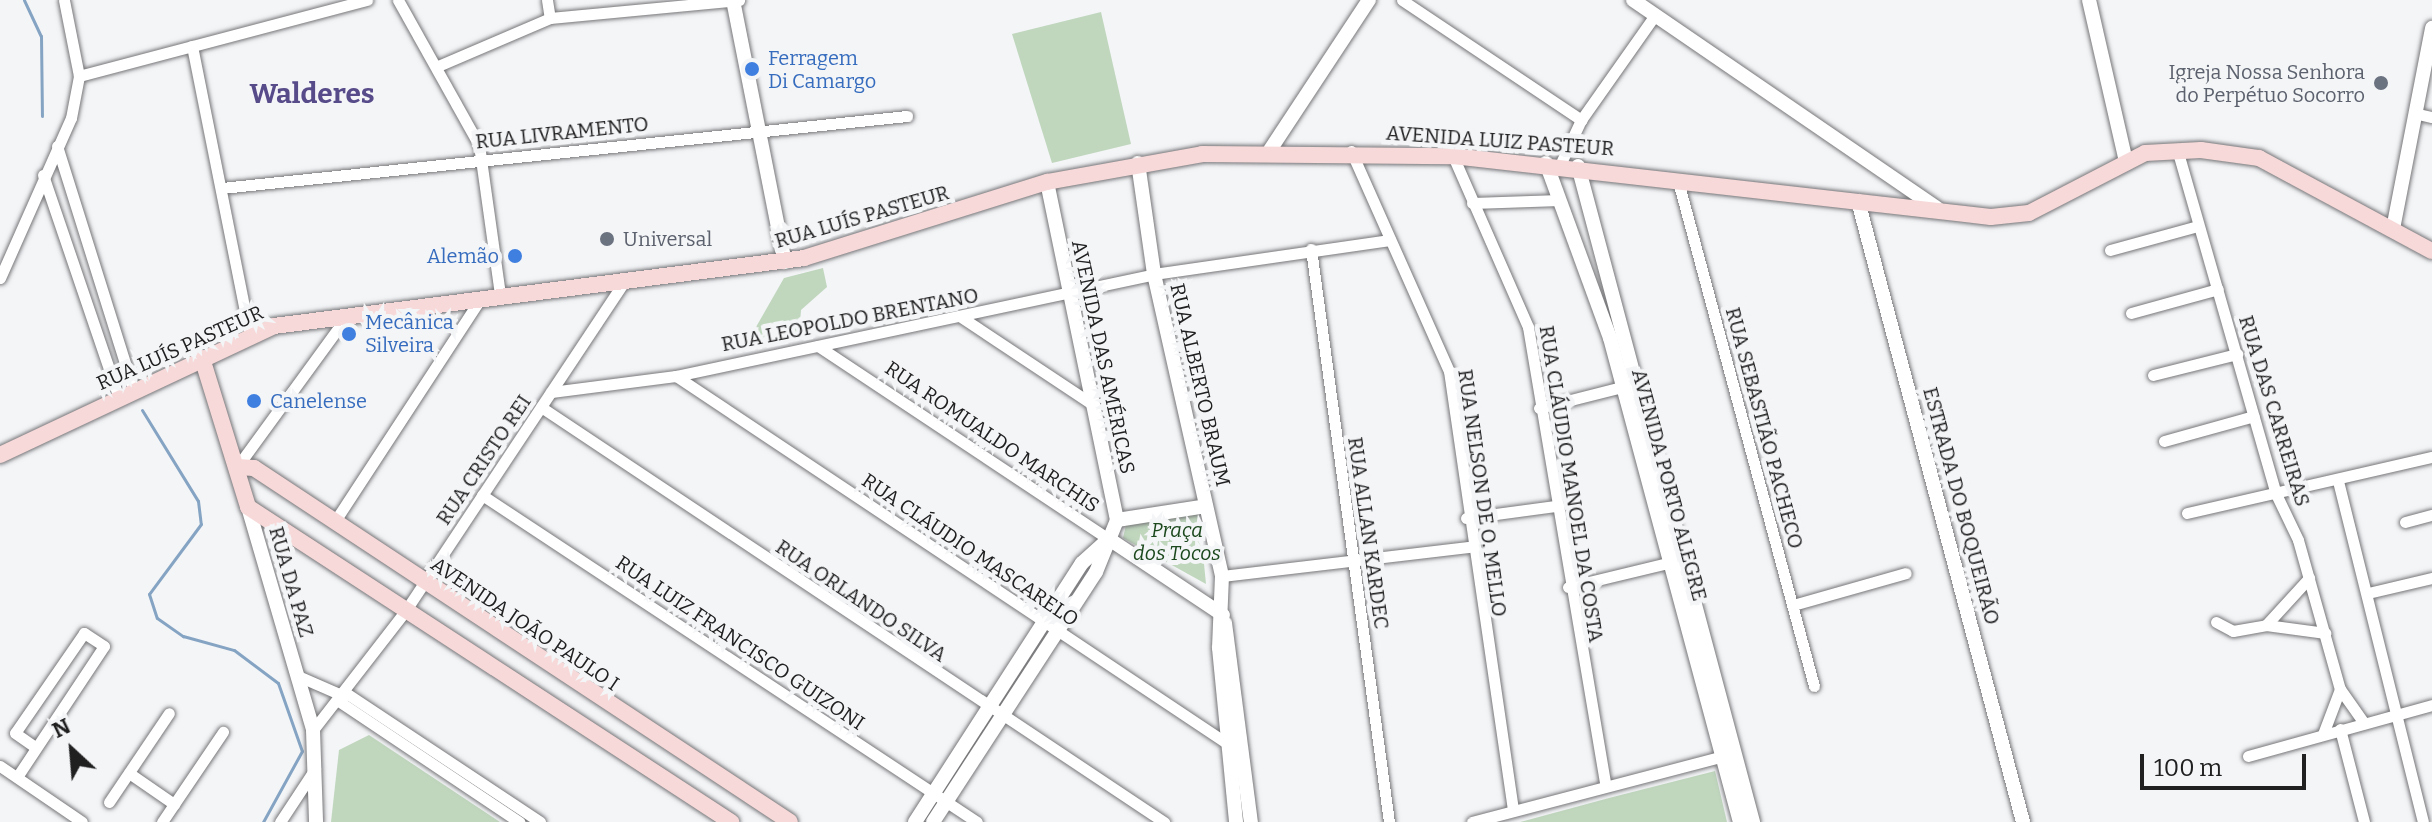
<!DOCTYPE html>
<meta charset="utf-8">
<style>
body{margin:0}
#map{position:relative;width:2432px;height:822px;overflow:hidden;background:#f4f5f7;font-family:Bitter,serif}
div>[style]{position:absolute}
.green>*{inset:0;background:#c0d7be}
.stream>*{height:3px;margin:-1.5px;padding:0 1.5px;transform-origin:1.5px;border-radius:1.5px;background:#85a4c3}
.roads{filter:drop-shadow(0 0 2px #767679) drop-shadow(0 0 2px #767679)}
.minor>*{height:11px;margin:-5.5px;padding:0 5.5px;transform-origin:5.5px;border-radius:5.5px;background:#fff}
.tertiary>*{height:14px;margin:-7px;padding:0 7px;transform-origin:7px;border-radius:7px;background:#fff}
.secondary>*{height:16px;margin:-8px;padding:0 8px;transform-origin:8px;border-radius:8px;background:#f7d9d9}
.dots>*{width:22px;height:22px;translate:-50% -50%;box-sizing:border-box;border:4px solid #f4f5f7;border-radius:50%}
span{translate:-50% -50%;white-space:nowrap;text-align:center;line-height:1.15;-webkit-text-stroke:8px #f4f5f7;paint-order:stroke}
.shop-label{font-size:20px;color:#366cbe}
.left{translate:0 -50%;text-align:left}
.right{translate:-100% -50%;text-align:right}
.worship-label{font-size:20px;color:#5b616d}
.street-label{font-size:20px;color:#202021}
.park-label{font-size:20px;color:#1b481c;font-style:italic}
.district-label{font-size:28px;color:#584b8a;font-weight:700}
.north{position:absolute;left:32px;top:710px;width:80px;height:80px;-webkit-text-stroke:6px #f4f5f7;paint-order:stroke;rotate:334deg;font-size:22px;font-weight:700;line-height:32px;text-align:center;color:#202021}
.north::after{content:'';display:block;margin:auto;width:28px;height:36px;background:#202021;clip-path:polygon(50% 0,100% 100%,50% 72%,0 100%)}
.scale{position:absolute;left:2140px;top:754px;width:166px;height:36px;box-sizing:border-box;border:4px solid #202021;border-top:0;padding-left:10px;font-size:24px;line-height:28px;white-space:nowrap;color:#202021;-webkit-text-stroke:6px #f4f5f7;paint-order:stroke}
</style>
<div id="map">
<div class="green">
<i style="clip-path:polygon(1101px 12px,1131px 144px,1052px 163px,1012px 34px)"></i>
<i style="clip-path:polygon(823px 268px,827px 287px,801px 310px,799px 335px,744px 348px,784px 278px)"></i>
<i style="clip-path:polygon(1199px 513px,1206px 584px,1123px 538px,1126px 525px)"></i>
<i style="clip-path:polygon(369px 735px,500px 822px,331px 822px,339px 750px)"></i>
<i style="clip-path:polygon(1715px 771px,1727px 822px,1520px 822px,1609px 798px)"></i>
</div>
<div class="stream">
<i style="left:24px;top:0;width:40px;rotate:65deg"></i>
<i style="left:41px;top:36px;width:80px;rotate:89.3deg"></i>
<i style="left:142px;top:410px;width:107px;rotate:58.4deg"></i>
<i style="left:198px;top:501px;width:23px;rotate:83deg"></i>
<i style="left:201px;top:524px;width:87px;rotate:126.6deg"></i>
<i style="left:149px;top:594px;width:25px;rotate:72deg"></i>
<i style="left:157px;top:618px;width:32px;rotate:35deg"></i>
<i style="left:183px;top:636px;width:53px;rotate:15.4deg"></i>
<i style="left:234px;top:650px;width:55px;rotate:36.9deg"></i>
<i style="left:278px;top:683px;width:72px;rotate:70.6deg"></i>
<i style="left:302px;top:751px;width:81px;rotate:118.8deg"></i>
</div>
<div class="roads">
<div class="minor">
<i style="left:398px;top:0;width:166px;rotate:60.8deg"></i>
<i style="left:479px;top:145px;width:151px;rotate:82deg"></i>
<i style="left:547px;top:0;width:18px;rotate:81deg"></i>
<i style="left:1402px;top:0;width:216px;rotate:33.8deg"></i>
<i style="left:192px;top:46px;width:295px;rotate:78.7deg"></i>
<i style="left:438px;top:66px;width:122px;rotate:-23.2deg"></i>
<i style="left:550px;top:18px;width:190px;rotate:-5.4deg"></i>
<i style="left:79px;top:76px;width:298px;rotate:-14.8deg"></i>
<i style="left:2414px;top:113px;width:18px;rotate:13deg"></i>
<i style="left:57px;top:146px;width:257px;rotate:72.6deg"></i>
<i style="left:2177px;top:149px;width:359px;rotate:74deg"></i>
<i style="left:2276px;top:494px;width:51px;rotate:64.4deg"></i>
<i style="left:2298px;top:540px;width:155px;rotate:74.3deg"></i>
<i style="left:2340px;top:689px;width:42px;rotate:54.8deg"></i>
<i style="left:1351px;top:151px;width:241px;rotate:66deg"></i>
<i style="left:1449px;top:371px;width:444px;rotate:81.7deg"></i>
<i style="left:1453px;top:156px;width:187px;rotate:66.3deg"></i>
<i style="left:1528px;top:327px;width:463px;rotate:80.4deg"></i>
<i style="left:1560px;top:165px;width:50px;rotate:-65deg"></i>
<i style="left:1581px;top:120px;width:128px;rotate:-54.8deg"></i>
<i style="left:43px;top:175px;width:236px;rotate:71.2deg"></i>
<i style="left:1678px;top:181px;width:523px;rotate:74.93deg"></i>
<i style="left:222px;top:188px;width:689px;rotate:-6deg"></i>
<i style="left:1472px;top:203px;width:88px;rotate:-2deg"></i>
<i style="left:1311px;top:249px;width:578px;rotate:82.25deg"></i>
<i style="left:2110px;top:250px;width:91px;rotate:-15.3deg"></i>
<i style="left:0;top:278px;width:175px;rotate:-66.1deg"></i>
<i style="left:71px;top:118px;width:43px;rotate:-79.2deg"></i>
<i style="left:79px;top:76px;width:77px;rotate:-101.2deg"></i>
<i style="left:2131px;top:313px;width:90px;rotate:-15.4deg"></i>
<i style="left:961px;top:317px;width:157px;rotate:33.6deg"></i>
<i style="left:818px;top:346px;width:349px;rotate:33.6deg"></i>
<i style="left:2153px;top:375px;width:87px;rotate:-14deg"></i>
<i style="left:676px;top:376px;width:667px;rotate:33.69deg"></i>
<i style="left:551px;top:392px;width:126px;rotate:-7.3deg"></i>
<i style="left:676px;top:376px;width:489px;rotate:-12deg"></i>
<i style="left:1154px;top:274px;width:238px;rotate:-8.2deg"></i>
<i style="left:541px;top:407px;width:749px;rotate:33.67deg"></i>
<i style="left:1539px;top:408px;width:86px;rotate:-14.2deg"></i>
<i style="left:2164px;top:441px;width:93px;rotate:-15.5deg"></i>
<i style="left:237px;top:467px;width:188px;rotate:-53.9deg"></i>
<i style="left:2338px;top:481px;width:351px;rotate:76deg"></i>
<i style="left:482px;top:495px;width:593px;rotate:33.45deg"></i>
<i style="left:2187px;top:513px;width:251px;rotate:-12.9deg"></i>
<i style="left:1466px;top:518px;width:90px;rotate:-7.7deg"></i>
<i style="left:335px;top:521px;width:267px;rotate:-56.8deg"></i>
<i style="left:2405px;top:522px;width:28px;rotate:-15deg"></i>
<i style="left:1222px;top:576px;width:250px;rotate:-6.7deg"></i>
<i style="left:1568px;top:587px;width:103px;rotate:-13.5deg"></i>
<i style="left:2368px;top:593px;width:66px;rotate:-13.2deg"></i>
<i style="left:1793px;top:605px;width:117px;rotate:-15.8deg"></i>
<i style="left:2216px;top:622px;width:19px;rotate:28deg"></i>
<i style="left:2233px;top:631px;width:34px;rotate:-10deg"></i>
<i style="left:2266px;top:625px;width:60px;rotate:7.7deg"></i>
<i style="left:2266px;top:625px;width:64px;rotate:-47.5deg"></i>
<i style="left:298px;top:676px;width:50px;rotate:23.5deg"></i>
<i style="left:346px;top:693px;width:233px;rotate:33.6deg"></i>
<i style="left:340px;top:702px;width:216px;rotate:33.8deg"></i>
<i style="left:2340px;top:729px;width:96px;rotate:75.5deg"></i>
<i style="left:313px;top:730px;width:152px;rotate:-52.2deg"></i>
<i style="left:406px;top:610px;width:392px;rotate:-56.4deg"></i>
<i style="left:2323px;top:734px;width:48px;rotate:-69.3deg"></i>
<i style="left:2248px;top:756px;width:191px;rotate:-15.5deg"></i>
<i style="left:0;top:766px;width:99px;rotate:34.3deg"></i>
<i style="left:129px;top:773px;width:55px;rotate:34.6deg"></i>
<i style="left:17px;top:777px;width:157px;rotate:-56.4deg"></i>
<i style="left:104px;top:646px;width:24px;rotate:-147deg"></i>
<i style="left:84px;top:633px;width:121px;rotate:124.6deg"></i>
<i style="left:15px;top:733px;width:24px;rotate:35deg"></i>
<i style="left:109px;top:802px;width:107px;rotate:-56deg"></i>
<i style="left:162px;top:822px;width:109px;rotate:-55.9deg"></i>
<i style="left:280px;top:822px;width:64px;rotate:-56.6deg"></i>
<i style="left:1472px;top:822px;width:264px;rotate:-14.7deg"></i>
</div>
<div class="tertiary">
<i style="left:733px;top:0;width:267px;rotate:78.8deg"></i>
<i style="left:1633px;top:0;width:368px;rotate:34.4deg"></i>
<i style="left:2089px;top:0;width:166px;rotate:77.1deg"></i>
<i style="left:1270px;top:150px;width:180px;rotate:-56.6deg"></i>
<i style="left:1138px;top:163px;width:112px;rotate:81.8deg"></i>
<i style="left:1154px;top:274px;width:310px;rotate:77.3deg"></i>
<i style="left:1222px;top:576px;width:72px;rotate:92.4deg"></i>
<i style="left:1219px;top:648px;width:175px;rotate:84.4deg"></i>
<i style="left:1546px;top:163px;width:186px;rotate:69.9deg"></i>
<i style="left:1610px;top:338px;width:501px;rotate:74.97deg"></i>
<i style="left:1578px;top:166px;width:679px;rotate:75.06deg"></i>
<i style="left:1858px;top:201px;width:643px;rotate:75.12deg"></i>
<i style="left:2393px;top:229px;width:205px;rotate:-79deg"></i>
<i style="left:248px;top:507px;width:232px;rotate:73.7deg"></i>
<i style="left:313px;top:730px;width:92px;rotate:88.1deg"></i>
<i style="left:1117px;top:520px;width:90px;rotate:-8.9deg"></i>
<i style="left:1109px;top:539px;width:137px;rotate:33.7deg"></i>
<i style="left:1225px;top:623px;width:201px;rotate:82.6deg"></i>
<i style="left:915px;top:822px;width:308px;rotate:-57.2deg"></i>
<i style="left:1082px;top:563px;width:31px;rotate:-42deg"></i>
<i style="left:933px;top:822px;width:298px;rotate:-56.9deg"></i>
<i style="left:1096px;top:572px;width:56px;rotate:-68deg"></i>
<i style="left:1117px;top:520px;width:345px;rotate:-101.7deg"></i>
</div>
<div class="secondary">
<i style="left:202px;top:358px;width:156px;rotate:72.8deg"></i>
<i style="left:248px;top:507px;width:577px;rotate:33.11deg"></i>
<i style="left:0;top:455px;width:303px;rotate:-25.2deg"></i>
<i style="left:274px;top:326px;width:534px;rotate:-7.31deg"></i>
<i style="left:804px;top:258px;width:255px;rotate:-17.4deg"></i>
<i style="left:1047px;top:182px;width:158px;rotate:-10.2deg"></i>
<i style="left:1202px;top:154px;width:251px;rotate:0.5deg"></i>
<i style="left:1453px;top:156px;width:541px;rotate:6.47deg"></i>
<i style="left:1991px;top:217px;width:38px;rotate:-6deg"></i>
<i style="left:2029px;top:213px;width:131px;rotate:-27.3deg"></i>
<i style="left:2145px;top:153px;width:56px;rotate:-3.1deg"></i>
<i style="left:2201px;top:150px;width:59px;rotate:7.9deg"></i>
<i style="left:2259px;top:158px;width:196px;rotate:28.3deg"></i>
<i style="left:237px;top:467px;width:17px;rotate:3deg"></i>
<i style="left:254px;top:468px;width:642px;rotate:33.44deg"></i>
</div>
</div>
<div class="dots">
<i style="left:752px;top:69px;background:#3f7fe0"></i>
<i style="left:2381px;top:83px;background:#6b7280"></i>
<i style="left:607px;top:239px;background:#6b7280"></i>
<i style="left:515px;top:256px;background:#3f7fe0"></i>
<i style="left:349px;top:334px;background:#3f7fe0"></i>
<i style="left:254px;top:401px;background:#3f7fe0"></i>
</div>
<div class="shop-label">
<span class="left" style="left:768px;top:70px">Ferragem<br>Di Camargo</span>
<span class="right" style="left:499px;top:256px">Alemão</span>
<span class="left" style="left:365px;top:334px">Mecânica<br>Silveira</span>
<span class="left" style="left:270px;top:401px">Canelense</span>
</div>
<div class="worship-label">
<span class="right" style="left:2365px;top:84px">Igreja Nossa Senhora<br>do Perpétuo Socorro</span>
<span class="left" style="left:623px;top:239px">Universal</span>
</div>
<div class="street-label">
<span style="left:562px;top:133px;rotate:-6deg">RUA LIVRAMENTO</span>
<span style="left:1500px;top:141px;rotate:4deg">AVENIDA LUIZ PASTEUR</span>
<span style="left:862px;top:217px;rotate:-16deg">RUA LUÍS PASTEUR</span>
<span style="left:850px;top:320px;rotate:-11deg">RUA LEOPOLDO BRENTANO</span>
<span style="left:180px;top:348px;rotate:-24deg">RUA LUÍS PASTEUR</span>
<span style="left:1103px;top:357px;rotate:78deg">AVENIDA DAS AMÉRICAS</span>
<span style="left:1200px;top:385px;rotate:77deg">RUA ALBERTO BRAUM</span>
<span style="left:2274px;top:411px;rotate:73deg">RUA DAS CARREIRAS</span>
<span style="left:1764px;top:428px;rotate:75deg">RUA SEBASTIÃO PACHECO</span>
<span style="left:992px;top:437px;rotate:34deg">RUA ROMUALDO MARCHIS</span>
<span style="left:484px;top:460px;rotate:-56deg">RUA CRISTO REI</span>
<span style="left:1571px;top:484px;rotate:81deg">RUA CLÁUDIO MANOEL DA COSTA</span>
<span style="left:1669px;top:485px;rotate:75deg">AVENIDA PORTO ALEGRE</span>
<span style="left:1482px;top:493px;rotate:82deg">RUA NELSON DE O. MELLO</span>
<span style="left:1961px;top:506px;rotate:75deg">ESTRADA DO BOQUEIRÃO</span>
<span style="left:1368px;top:533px;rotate:82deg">RUA ALLAN KARDEC</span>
<span style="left:970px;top:550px;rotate:34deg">RUA CLÁUDIO MASCARELO</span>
<span style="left:291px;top:582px;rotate:74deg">RUA DA PAZ</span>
<span style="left:861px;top:601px;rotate:34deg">RUA ORLANDO SILVA</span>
<span style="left:525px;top:624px;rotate:34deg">AVENIDA JOÃO PAULO I</span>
<span style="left:740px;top:643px;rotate:34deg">RUA LUIZ FRANCISCO GUIZONI</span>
</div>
<div class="park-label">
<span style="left:1177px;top:542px">Praça<br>dos Tocos</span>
</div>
<div class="district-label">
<span style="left:312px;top:94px">Walderes</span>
</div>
<div class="north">N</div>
<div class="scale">100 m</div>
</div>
